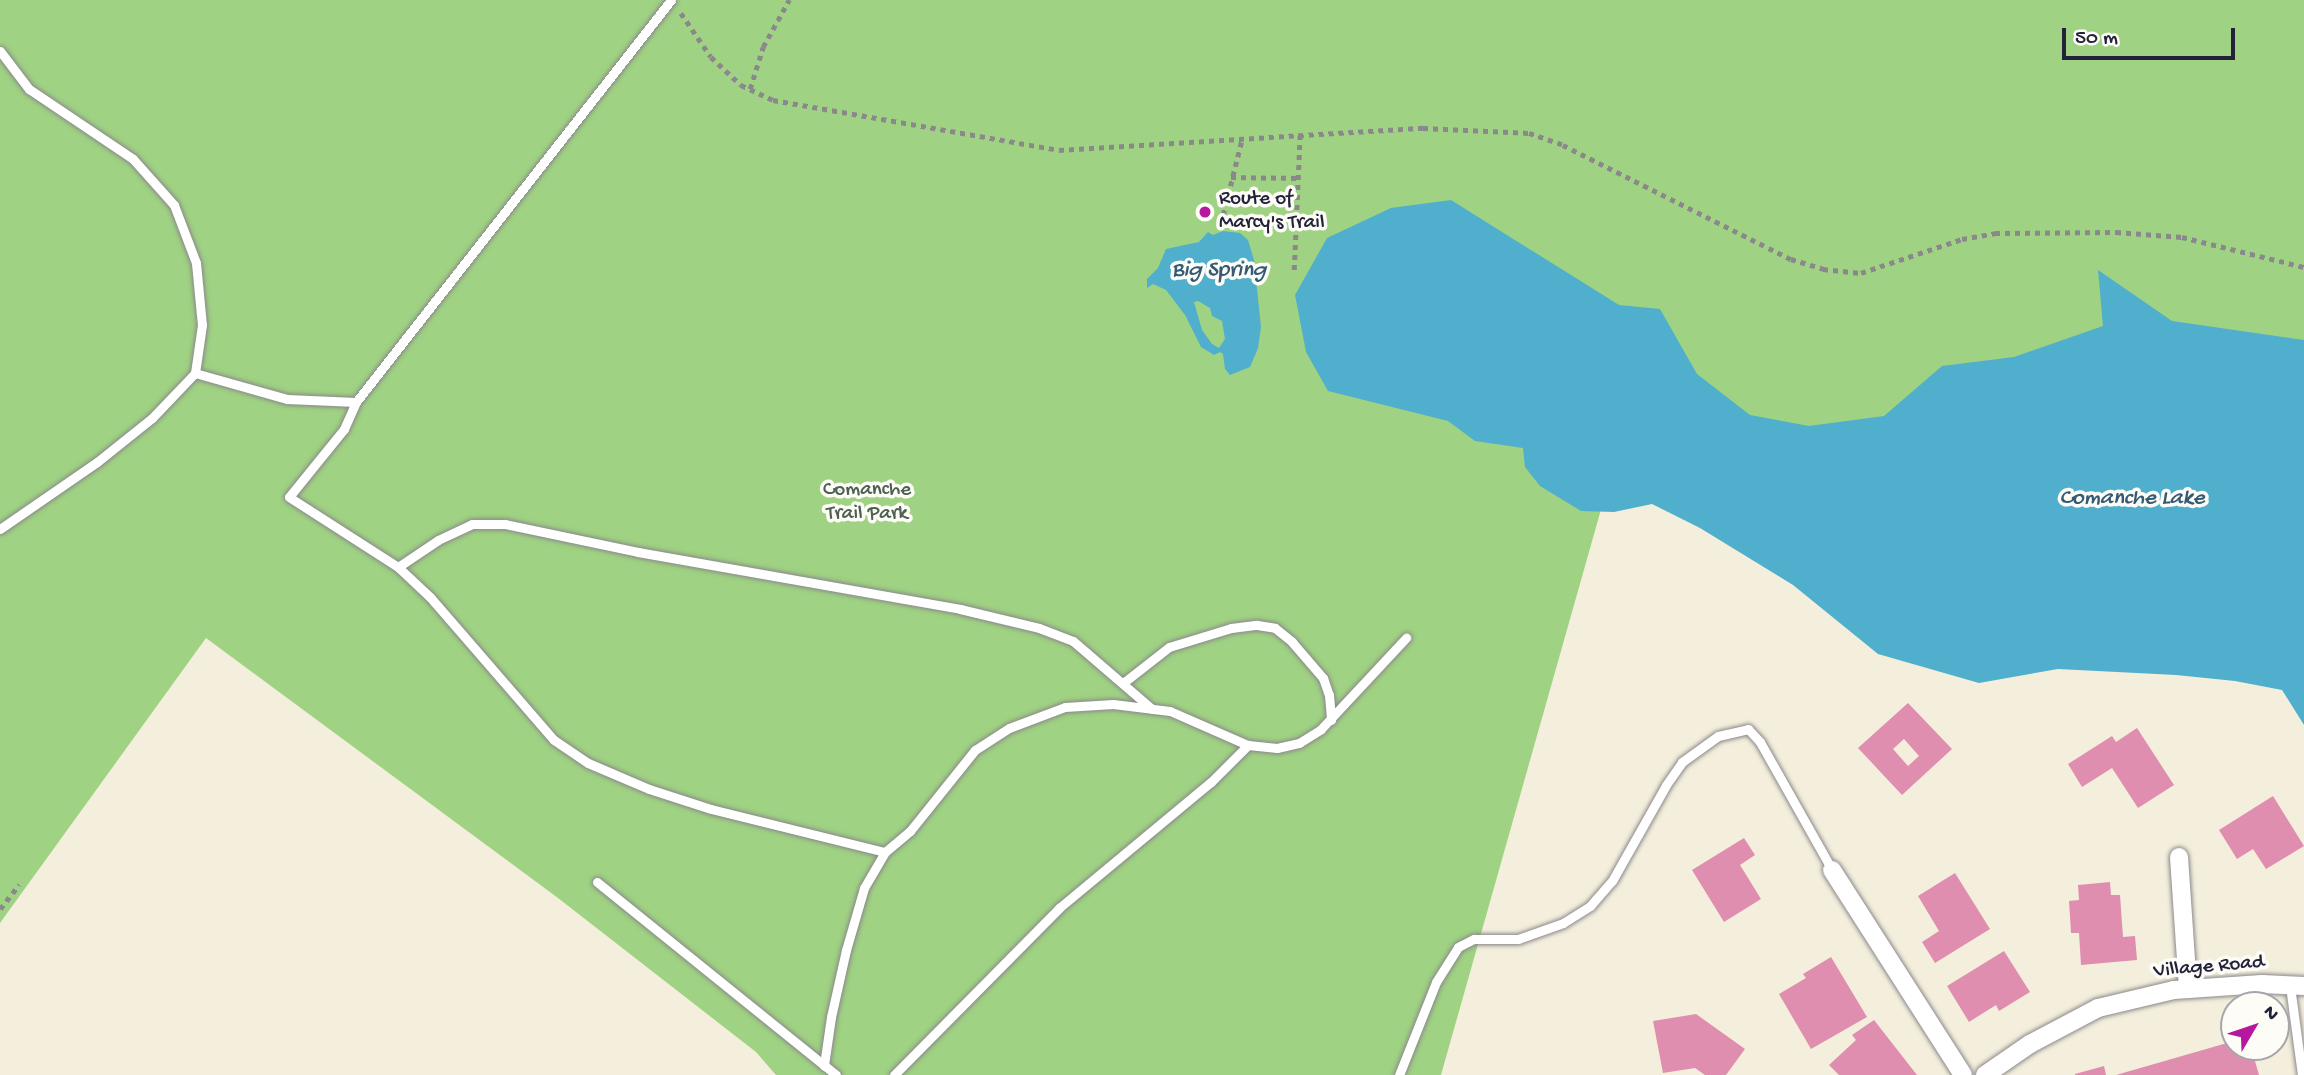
<!DOCTYPE html>
<style>
body{margin:0}
#map{position:relative;width:2304px;height:1075px;overflow:hidden;background:#f4efdc;font-family:"Gochi Hand",sans-serif}
div>[style]{position:absolute}
.green>*{inset:0;background:#9fd282}
.water>*{inset:0;background:#4fafcd}
.building>*{inset:0;background:#df8eaf}
.path>*{height:4.5px;margin-top:-2.25px;transform-origin:0;background:repeating-linear-gradient(90deg,#8b888c 0 5px,transparent 0 10px)}
.roads{filter:drop-shadow(0 0 2px #8b888c) drop-shadow(0 0 2px #8b888c)}
.service>*{height:9px;margin:-4.5px;padding:0 4.5px;transform-origin:4.5px;border-radius:4.5px;background:#fff}
.minor>*{height:18px;margin:-9px;padding:0 9px;transform-origin:9px;border-radius:9px;background:#fff}
.dots>*{width:19px;height:19px;translate:-50% -50%;box-sizing:border-box;border:4px solid #fdfcf7;border-radius:50%}
span{translate:-50% -50%;white-space:nowrap;text-align:center;line-height:1.15;-webkit-text-stroke:7px #fdfcf7;paint-order:stroke}
.poi-label{font-size:21px;color:#22223b}
.left{translate:0 -50%;text-align:left}
.park-label{font-size:21px;color:#4e6054}
.street-label{font-size:21px;color:#22223b}
.water-label{font-size:23px;color:#345a75;font-style:italic}
.north{position:absolute;left:2220px;top:991px;width:70px;height:70px;box-sizing:border-box;background:#fdfcf7;border:2px solid #a5a5ac;border-radius:50%;rotate:51deg;font-size:19px;font-weight:700;line-height:28px;text-align:center;color:#22223b}
.north::after{content:'';display:block;margin:auto;width:24px;height:32px;background:#b5179e;clip-path:polygon(50% 0,100% 100%,50% 72%,0 100%)}
.scale{position:absolute;left:2062px;top:28px;width:173px;height:32px;box-sizing:border-box;border:4px solid #22223b;border-top:0;padding-left:9px;font-size:21px;line-height:24px;white-space:nowrap;color:#22223b;-webkit-text-stroke:5px #fdfcf7;paint-order:stroke}
</style>
<div id="map">
<div class="green">
<i style="clip-path:polygon(0 0,2304px 0,2304px 384px,1844px 464px,1617px 453px,1441px 1075px,776px 1075px,756px 1052px,558px 898px,206px 638px,0 923px)"></i>
</div>
<div class="water">
<i style="clip-path:polygon(1451px 200px,1619px 305px,1660px 309px,1697px 374px,1750px 415px,1809px 426px,1884px 416px,1942px 366px,2014px 357px,2103px 326px,2098px 270px,2172px 321px,2304px 340px,2304px 725px,2282px 690px,2235px 681px,2176px 675px,2058px 669px,1979px 683px,1878px 654px,1793px 585px,1700px 528px,1652px 504px,1614px 512px,1581px 511px,1540px 486px,1525px 467px,1523px 448px,1475px 441px,1448px 421px,1328px 391px,1306px 352px,1295px 295px,1327px 238px,1391px 208px)"></i>
<i style="clip-path:polygon(evenodd,1223px 231px,1240px 233px,1248px 240px,1254px 260px,1261px 327px,1258px 348px,1250px 367px,1230px 375px,1225px 369px,1223px 354px,1220px 352px,1214px 355px,1201px 347px,1185px 315px,1166px 290px,1153px 284px,1147px 288px,1147px 279px,1158px 268px,1166px 249px,1199px 242px,1208px 232px,1213px 235px,1223px 231px,1198px 301px,1210px 308px,1212px 316px,1222px 321px,1225px 339px,1219px 348px,1212px 344px,1202px 330px,1194px 302px,1198px 301px)"></i>
</div>
<div class="building">
<i style="clip-path:polygon(evenodd,1908px 703px,1952px 749px,1902px 795px,1858px 748px,1908px 703px,1904px 739px,1919px 756px,1908px 766px,1893px 749px,1904px 739px)"></i>
<i style="clip-path:polygon(2137px 728px,2174px 785px,2138px 808px,2112px 768px,2082px 787px,2068px 764px,2112px 736px,2116px 742px)"></i>
<i style="clip-path:polygon(2273px 796px,2304px 846px,2266px 869px,2253px 849px,2237px 859px,2219px 830px)"></i>
<i style="clip-path:polygon(1744px 838px,1755px 855px,1740px 865px,1761px 899px,1724px 922px,1692px 870px)"></i>
<i style="clip-path:polygon(1955px 873px,1990px 929px,1935px 963px,1922px 942px,1939px 931px,1918px 896px)"></i>
<i style="clip-path:polygon(2110px 882px,2111px 895px,2120px 895px,2123px 937px,2135px 936px,2137px 960px,2081px 965px,2079px 933px,2071px 933px,2069px 901px,2079px 900px,2078px 885px)"></i>
<i style="clip-path:polygon(2004px 951px,2030px 992px,1999px 1011px,1996px 1005px,1969px 1022px,1947px 986px)"></i>
<i style="clip-path:polygon(1831px 957px,1867px 1017px,1811px 1049px,1779px 994px,1806px 978px,1803px 974px)"></i>
<i style="clip-path:polygon(1696px 1014px,1745px 1049px,1726px 1075px,1705px 1075px,1695px 1068px,1663px 1073px,1653px 1021px)"></i>
<i style="clip-path:polygon(1874px 1020px,1917px 1075px,1839px 1075px,1829px 1065px,1856px 1040px,1852px 1035px)"></i>
<i style="clip-path:polygon(2234px 1041px,2234px 1047px,2251px 1047px,2259px 1075px,2116px 1075px)"></i>
<i style="clip-path:polygon(2104px 1066px,2106px 1075px,2075px 1075px,2075px 1074px)"></i>
</div>
<div class="path">
<i style="left:681px;top:13px;width:53px;rotate:55.7deg"></i>
<i style="left:711px;top:57px;width:41px;rotate:43deg"></i>
<i style="left:741px;top:85px;width:35px;rotate:25deg"></i>
<i style="left:773px;top:100px;width:290px;rotate:9.9deg"></i>
<i style="left:1059px;top:150px;width:365px;rotate:-3.5deg"></i>
<i style="left:1423px;top:128px;width:106px;rotate:2.7deg"></i>
<i style="left:1529px;top:133px;width:36px;rotate:19deg"></i>
<i style="left:1563px;top:145px;width:255px;rotate:26.6deg"></i>
<i style="left:1791px;top:259px;width:34px;rotate:17deg"></i>
<i style="left:1823px;top:269px;width:38px;rotate:6deg"></i>
<i style="left:1861px;top:273px;width:107px;rotate:-18.6deg"></i>
<i style="left:1962px;top:239px;width:34px;rotate:-10deg"></i>
<i style="left:1995px;top:233px;width:121px;rotate:-0.5deg"></i>
<i style="left:2116px;top:232px;width:66px;rotate:4.3deg"></i>
<i style="left:2182px;top:237px;width:126px;rotate:13.8deg"></i>
<i style="left:750px;top:89px;width:44px;rotate:-72.8deg"></i>
<i style="left:763px;top:47px;width:54px;rotate:-61deg"></i>
<i style="left:1231px;top:177px;width:67px;rotate:0.9deg"></i>
<i style="left:1223px;top:215px;width:78px;rotate:-76deg"></i>
<i style="left:1294px;top:270px;width:135px;rotate:-87.5deg"></i>
<i style="left:0;top:909px;width:31px;rotate:-52deg"></i>
</div>
<div class="roads">
<div class="service">
<i style="left:671px;top:0;width:511px;rotate:128.08deg"></i>
<i style="left:356px;top:402px;width:30px;rotate:114deg"></i>
<i style="left:344px;top:429px;width:87px;rotate:129deg"></i>
<i style="left:289px;top:497px;width:130px;rotate:32.7deg"></i>
<i style="left:398px;top:567px;width:48px;rotate:-34deg"></i>
<i style="left:438px;top:540px;width:38px;rotate:-25deg"></i>
<i style="left:472px;top:524px;width:33px"></i>
<i style="left:505px;top:524px;width:136px;rotate:11.9deg"></i>
<i style="left:638px;top:552px;width:327px;rotate:10deg"></i>
<i style="left:960px;top:609px;width:81px;rotate:13.5deg"></i>
<i style="left:1039px;top:628px;width:36px;rotate:21deg"></i>
<i style="left:1073px;top:641px;width:104px;rotate:40.7deg"></i>
<i style="left:0;top:51px;width:48px;rotate:52.7deg"></i>
<i style="left:29px;top:89px;width:125px;rotate:33.9deg"></i>
<i style="left:133px;top:159px;width:62px;rotate:48.3deg"></i>
<i style="left:174px;top:205px;width:62px;rotate:69.2deg"></i>
<i style="left:196px;top:263px;width:62px;rotate:84.5deg"></i>
<i style="left:202px;top:325px;width:49px;rotate:98.3deg"></i>
<i style="left:195px;top:373px;width:62px;rotate:133.7deg"></i>
<i style="left:152px;top:418px;width:70px;rotate:141.3deg"></i>
<i style="left:97px;top:462px;width:118px;rotate:145.4deg"></i>
<i style="left:195px;top:373px;width:96px;rotate:15.8deg"></i>
<i style="left:287px;top:399px;width:69px;rotate:2.5deg"></i>
<i style="left:398px;top:567px;width:44px;rotate:43.2deg"></i>
<i style="left:430px;top:597px;width:189px;rotate:49.1deg"></i>
<i style="left:554px;top:740px;width:41px;rotate:34.1deg"></i>
<i style="left:588px;top:763px;width:66px;rotate:23.1deg"></i>
<i style="left:649px;top:789px;width:65px;rotate:17.9deg"></i>
<i style="left:711px;top:809px;width:179px;rotate:13.9deg"></i>
<i style="left:885px;top:852px;width:42px;rotate:120.3deg"></i>
<i style="left:864px;top:888px;width:65px;rotate:106.2deg"></i>
<i style="left:846px;top:950px;width:69px;rotate:102.6deg"></i>
<i style="left:831px;top:1017px;width:49px;rotate:98.3deg"></i>
<i style="left:1123px;top:683px;width:58px;rotate:-38deg"></i>
<i style="left:1169px;top:647px;width:65px;rotate:-17deg"></i>
<i style="left:1231px;top:628px;width:26px;rotate:-7deg"></i>
<i style="left:1257px;top:625px;width:18px;rotate:9deg"></i>
<i style="left:1275px;top:628px;width:22px;rotate:39deg"></i>
<i style="left:1292px;top:642px;width:48px;rotate:49.3deg"></i>
<i style="left:1323px;top:678px;width:18px;rotate:71deg"></i>
<i style="left:1329px;top:695px;width:25px;rotate:85deg"></i>
<i style="left:885px;top:852px;width:33px;rotate:-40deg"></i>
<i style="left:910px;top:831px;width:104px;rotate:-51.3deg"></i>
<i style="left:975px;top:750px;width:40px;rotate:-32.9deg"></i>
<i style="left:1009px;top:728px;width:60px;rotate:-20.6deg"></i>
<i style="left:1065px;top:707px;width:48px;rotate:-3.6deg"></i>
<i style="left:1113px;top:704px;width:57px;rotate:7deg"></i>
<i style="left:1170px;top:711px;width:85px;rotate:23.6deg"></i>
<i style="left:1248px;top:745px;width:29px;rotate:6deg"></i>
<i style="left:1277px;top:748px;width:23px;rotate:-13deg"></i>
<i style="left:1299px;top:743px;width:26px;rotate:-32deg"></i>
<i style="left:1321px;top:729px;width:125px;rotate:-47deg"></i>
<i style="left:597px;top:882px;width:307px;rotate:38.9deg"></i>
<i style="left:2290px;top:986px;width:90px;rotate:82.3deg"></i>
<i style="left:894px;top:1075px;width:235px;rotate:-45.3deg"></i>
<i style="left:1059px;top:908px;width:197px;rotate:-39.7deg"></i>
<i style="left:1211px;top:782px;width:52px;rotate:-45deg"></i>
<i style="left:1399px;top:1075px;width:100px;rotate:-68.3deg"></i>
<i style="left:1436px;top:982px;width:41px;rotate:-57.8deg"></i>
<i style="left:1458px;top:947px;width:18px;rotate:-27deg"></i>
<i style="left:1474px;top:939px;width:44px"></i>
<i style="left:1518px;top:939px;width:48px;rotate:-19.6deg"></i>
<i style="left:1563px;top:923px;width:32px;rotate:-32deg"></i>
<i style="left:1590px;top:906px;width:33px;rotate:-49deg"></i>
<i style="left:1612px;top:881px;width:110px;rotate:-60.6deg"></i>
<i style="left:1666px;top:785px;width:28px;rotate:-55deg"></i>
<i style="left:1682px;top:762px;width:44px;rotate:-35.8deg"></i>
<i style="left:1718px;top:736px;width:31px;rotate:-13deg"></i>
<i style="left:1748px;top:729px;width:18px;rotate:47deg"></i>
<i style="left:1760px;top:742px;width:147px;rotate:60.6deg"></i>
</div>
<div class="minor">
<i style="left:2179px;top:857px;width:132px;rotate:86.1deg"></i>
<i style="left:1832px;top:870px;width:243px;rotate:57.4deg"></i>
<i style="left:1985px;top:1075px;width:55px;rotate:-34.6deg"></i>
<i style="left:2030px;top:1044px;width:77px;rotate:-27.9deg"></i>
<i style="left:2098px;top:1008px;width:78px;rotate:-13.3deg"></i>
<i style="left:2174px;top:990px;width:88px;rotate:-3.9deg"></i>
<i style="left:2262px;top:984px;width:42px;rotate:2.7deg"></i>
</div>
</div>
<div class="dots">
<i style="left:1205px;top:212px;background:#b5179e"></i>
</div>
<div class="poi-label">
<span class="left" style="left:1219px;top:212px">Route of<br>Marcy's Trail</span>
</div>
<div class="park-label">
<span style="left:867px;top:503px">Comanche<br>Trail Park</span>
</div>
<div class="street-label">
<span style="left:2209px;top:968px;rotate:-5deg">Village Road</span>
</div>
<div class="water-label">
<span style="left:1219px;top:271px">Big Spring</span>
<span style="left:2132px;top:499px">Comanche Lake</span>
</div>
<div class="north">N</div>
<div class="scale">50 m</div>
</div>
